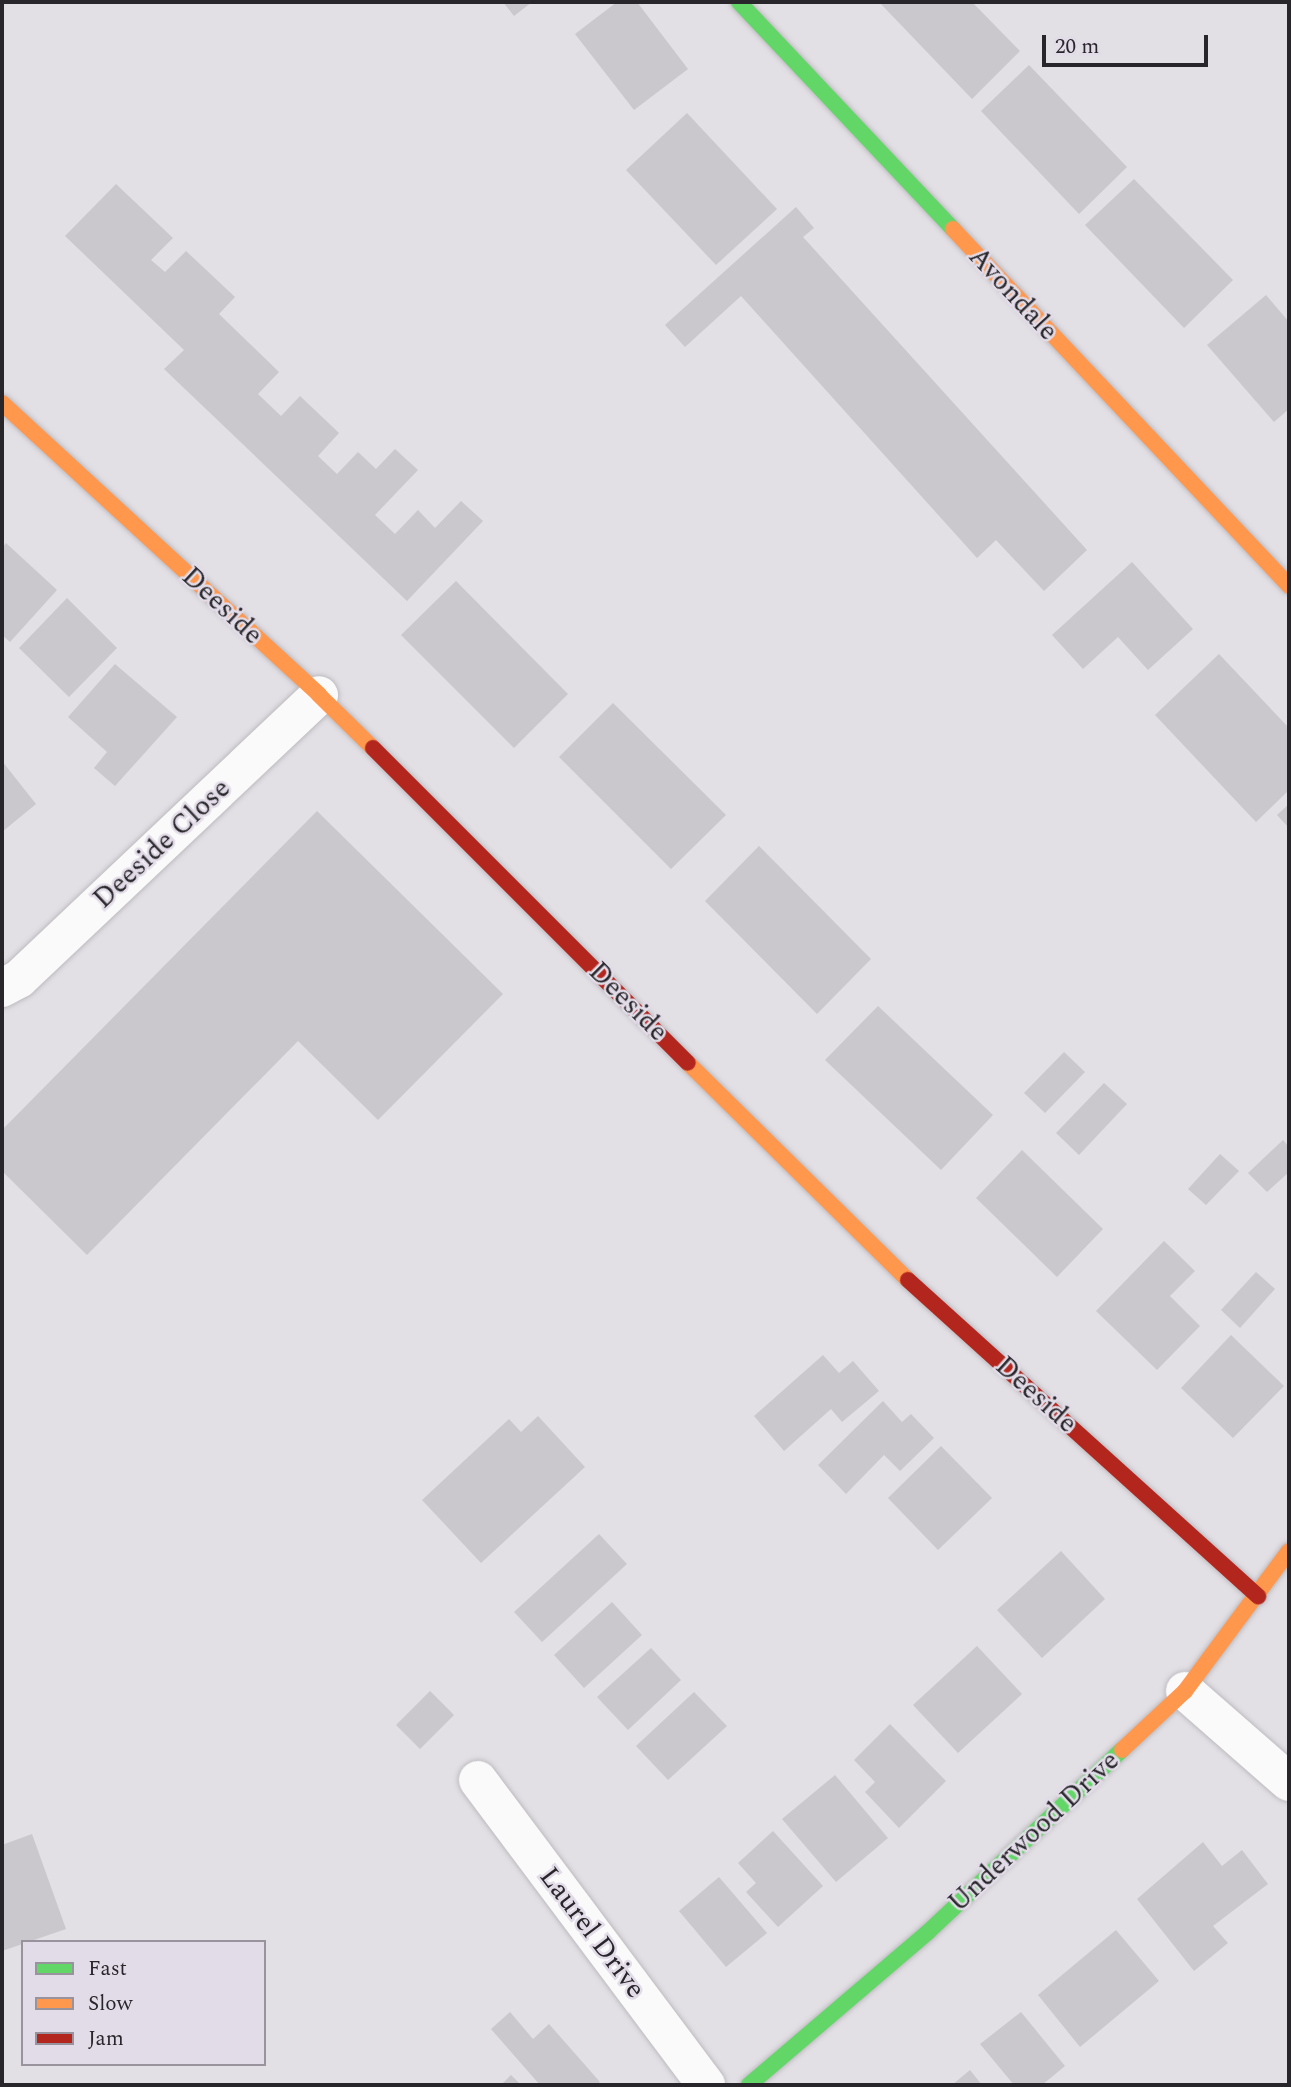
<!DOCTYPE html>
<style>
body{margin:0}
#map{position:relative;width:1291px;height:2087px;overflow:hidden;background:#e2dfe5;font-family:Spectral,serif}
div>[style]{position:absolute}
.building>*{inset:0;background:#cac8cc}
.roads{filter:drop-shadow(0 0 2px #bdbbbf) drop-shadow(0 0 2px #bdbbbf)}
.street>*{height:38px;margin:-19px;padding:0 19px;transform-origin:19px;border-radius:19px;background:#fbfafb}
.fast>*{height:16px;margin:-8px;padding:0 8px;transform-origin:8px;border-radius:8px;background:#63d668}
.slow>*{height:16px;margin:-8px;padding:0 8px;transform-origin:8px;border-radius:8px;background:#ff974d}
.jam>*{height:16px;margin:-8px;padding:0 8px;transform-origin:8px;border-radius:8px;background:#b3261e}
span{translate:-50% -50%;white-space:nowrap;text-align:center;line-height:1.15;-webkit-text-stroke:5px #e2dce8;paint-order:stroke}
.street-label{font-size:28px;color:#28262a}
.frame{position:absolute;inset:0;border:4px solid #28262a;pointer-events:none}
.legend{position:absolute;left:21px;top:1940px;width:245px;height:126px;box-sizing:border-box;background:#e2dce8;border:2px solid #98939c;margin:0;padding:9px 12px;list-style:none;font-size:21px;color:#28262a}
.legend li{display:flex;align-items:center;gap:14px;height:35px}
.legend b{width:35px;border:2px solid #98939c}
.scale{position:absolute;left:1042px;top:35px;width:166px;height:32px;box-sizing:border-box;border:4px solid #28262a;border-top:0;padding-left:9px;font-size:21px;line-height:24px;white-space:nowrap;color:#28262a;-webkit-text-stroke:5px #e2dce8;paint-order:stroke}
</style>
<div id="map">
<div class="building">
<i style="clip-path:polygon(503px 2px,532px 2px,514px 16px)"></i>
<i style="clip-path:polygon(617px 2px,637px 2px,688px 69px,634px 110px,575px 34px)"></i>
<i style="clip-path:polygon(879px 2px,972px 2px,1020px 51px,972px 99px)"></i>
<i style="clip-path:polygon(1029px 65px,1127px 167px,1079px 214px,981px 111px)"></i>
<i style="clip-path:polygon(687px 113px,777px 209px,716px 265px,626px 170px)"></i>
<i style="clip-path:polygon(1134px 179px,1233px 280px,1184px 328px,1085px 225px)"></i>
<i style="clip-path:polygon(116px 184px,173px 238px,151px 260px,165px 272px,186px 251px,235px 297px,219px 314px,279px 372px,258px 394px,281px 416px,300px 396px,339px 433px,318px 456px,337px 474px,358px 452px,376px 469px,395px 449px,418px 470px,375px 515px,395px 534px,418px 510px,435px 528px,461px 501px,483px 521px,407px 601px,164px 369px,184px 350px,65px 236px)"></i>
<i style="clip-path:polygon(796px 207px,814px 228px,803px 237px,1087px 550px,1044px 591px,996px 540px,977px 558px,741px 296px,685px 347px,665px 325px)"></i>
<i style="clip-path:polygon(1266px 295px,1289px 322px,1289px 409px,1274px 422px,1207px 345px)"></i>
<i style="clip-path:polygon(6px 543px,57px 590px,10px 642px,2px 635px,2px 548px)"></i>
<i style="clip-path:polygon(1132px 562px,1193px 629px,1148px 670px,1118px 637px,1083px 669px,1052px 635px)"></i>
<i style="clip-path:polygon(456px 581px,568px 694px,514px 748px,401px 635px)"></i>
<i style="clip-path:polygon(67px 598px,117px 648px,69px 697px,19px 648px)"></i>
<i style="clip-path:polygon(1219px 654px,1289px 728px,1289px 790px,1256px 822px,1155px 715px)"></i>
<i style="clip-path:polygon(115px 664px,177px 717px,115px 786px,94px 768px,107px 752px,68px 717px)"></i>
<i style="clip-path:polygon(613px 703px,726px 815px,671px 869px,559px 757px)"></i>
<i style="clip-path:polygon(2px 761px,36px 804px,2px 832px)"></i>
<i style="clip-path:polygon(1289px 804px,1289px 828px,1277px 815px)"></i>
<i style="clip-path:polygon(317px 811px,503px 994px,378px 1120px,298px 1041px,87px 1255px,2px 1171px,2px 1130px)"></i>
<i style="clip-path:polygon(759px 846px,871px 959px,817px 1014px,705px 901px)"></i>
<i style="clip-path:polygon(878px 1006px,993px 1115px,941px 1170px,825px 1060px)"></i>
<i style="clip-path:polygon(1064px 1052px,1085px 1072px,1045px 1113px,1024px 1093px)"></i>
<i style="clip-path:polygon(1104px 1083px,1127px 1104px,1079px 1155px,1056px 1133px)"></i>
<i style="clip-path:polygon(1283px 1140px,1289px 1147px,1289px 1172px,1267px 1192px,1248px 1173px)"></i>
<i style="clip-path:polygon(1022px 1150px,1103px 1229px,1057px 1277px,976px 1198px)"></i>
<i style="clip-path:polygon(1220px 1154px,1239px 1171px,1206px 1205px,1188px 1189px)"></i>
<i style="clip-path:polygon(1164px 1241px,1195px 1271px,1170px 1296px,1200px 1326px,1157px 1370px,1096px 1311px)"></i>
<i style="clip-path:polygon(1256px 1272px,1275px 1289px,1240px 1328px,1221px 1310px)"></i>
<i style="clip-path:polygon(1231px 1335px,1284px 1386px,1233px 1438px,1181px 1388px)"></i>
<i style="clip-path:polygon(823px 1355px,839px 1373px,853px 1361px,879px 1391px,842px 1422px,831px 1409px,784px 1451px,754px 1416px)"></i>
<i style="clip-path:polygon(883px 1401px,902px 1422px,911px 1414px,934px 1438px,900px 1471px,884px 1455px,846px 1494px,818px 1465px)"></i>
<i style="clip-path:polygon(538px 1416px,585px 1467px,481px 1563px,422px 1500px,509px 1419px,521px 1432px)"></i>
<i style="clip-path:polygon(941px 1446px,992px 1498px,938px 1550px,888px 1498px)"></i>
<i style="clip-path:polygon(599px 1534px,627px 1564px,542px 1642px,514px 1612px)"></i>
<i style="clip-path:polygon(1061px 1551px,1105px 1599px,1042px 1658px,997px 1610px)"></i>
<i style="clip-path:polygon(612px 1602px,642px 1635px,584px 1688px,554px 1655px)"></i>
<i style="clip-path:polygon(977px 1646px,1022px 1694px,958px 1753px,913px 1705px)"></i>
<i style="clip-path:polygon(651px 1648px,681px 1680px,628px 1730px,597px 1697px)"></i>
<i style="clip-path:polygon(430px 1691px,454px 1715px,420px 1749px,396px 1725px)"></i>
<i style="clip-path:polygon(694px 1692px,727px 1726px,668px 1780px,636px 1746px)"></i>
<i style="clip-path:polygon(890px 1724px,946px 1781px,899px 1828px,865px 1792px,875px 1782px,854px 1760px)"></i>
<i style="clip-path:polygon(835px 1775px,888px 1838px,836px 1882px,782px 1819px)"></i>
<i style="clip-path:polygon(773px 1831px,823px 1886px,778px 1927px,746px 1892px,756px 1883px,738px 1863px)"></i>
<i style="clip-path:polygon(32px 1834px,66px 1929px,2px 1951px,2px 1845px)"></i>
<i style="clip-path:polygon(1203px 1842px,1222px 1866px,1242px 1850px,1268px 1884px,1213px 1926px,1228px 1943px,1194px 1971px,1137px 1899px)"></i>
<i style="clip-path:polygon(719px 1877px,767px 1933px,726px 1967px,679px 1911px)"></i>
<i style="clip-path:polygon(1116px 1930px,1159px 1981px,1080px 2047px,1038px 1995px)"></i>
<i style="clip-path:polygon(510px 2012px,533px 2039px,549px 2024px,600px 2082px,596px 2085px,540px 2085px,491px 2029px)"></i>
<i style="clip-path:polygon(1021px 2012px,1065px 2066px,1042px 2085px,1014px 2085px,980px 2044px)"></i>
<i style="clip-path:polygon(970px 2070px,982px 2085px,952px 2085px)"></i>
<i style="clip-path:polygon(511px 2075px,521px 2085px,501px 2085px)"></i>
</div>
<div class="roads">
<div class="street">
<i style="left:2px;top:988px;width:19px;rotate:-28deg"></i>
<i style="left:19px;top:979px;width:413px;rotate:-43.4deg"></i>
<i style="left:1185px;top:1691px;width:138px;rotate:41.2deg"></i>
<i style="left:478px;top:1780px;width:381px;rotate:53.2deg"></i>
</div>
<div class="fast">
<i style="left:739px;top:2px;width:312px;rotate:46.7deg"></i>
<i style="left:749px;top:2085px;width:235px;rotate:-40.5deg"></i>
<i style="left:928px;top:1932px;width:266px;rotate:-43.2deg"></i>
</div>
<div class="slow">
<i style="left:953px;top:229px;width:490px;rotate:46.7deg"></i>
<i style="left:2px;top:403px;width:431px;rotate:42.6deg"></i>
<i style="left:319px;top:695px;width:76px;rotate:44.5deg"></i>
<i style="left:688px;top:1063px;width:309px;rotate:44.6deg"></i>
<i style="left:1122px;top:1750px;width:86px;rotate:-43.1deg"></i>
<i style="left:1185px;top:1691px;width:174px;rotate:-53.4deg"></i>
</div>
<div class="jam">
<i style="left:373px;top:748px;width:445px;rotate:45deg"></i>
<i style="left:908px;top:1280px;width:472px;rotate:42.1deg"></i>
</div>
</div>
<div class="street-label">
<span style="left:1013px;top:294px;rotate:47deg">Avondale</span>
<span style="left:222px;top:606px;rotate:43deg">Deeside</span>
<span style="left:162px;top:844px;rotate:-43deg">Deeside Close</span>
<span style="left:628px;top:1002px;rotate:45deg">Deeside</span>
<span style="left:1036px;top:1395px;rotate:42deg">Deeside</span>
<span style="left:1034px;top:1832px;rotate:-43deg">Underwood Drive</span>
<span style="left:592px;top:1933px;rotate:53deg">Laurel Drive</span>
</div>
<div class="frame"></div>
<ul class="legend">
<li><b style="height:9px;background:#63d668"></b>Fast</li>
<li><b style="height:9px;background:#ff974d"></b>Slow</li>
<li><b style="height:9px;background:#b3261e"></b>Jam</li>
</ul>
<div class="scale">20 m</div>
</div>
